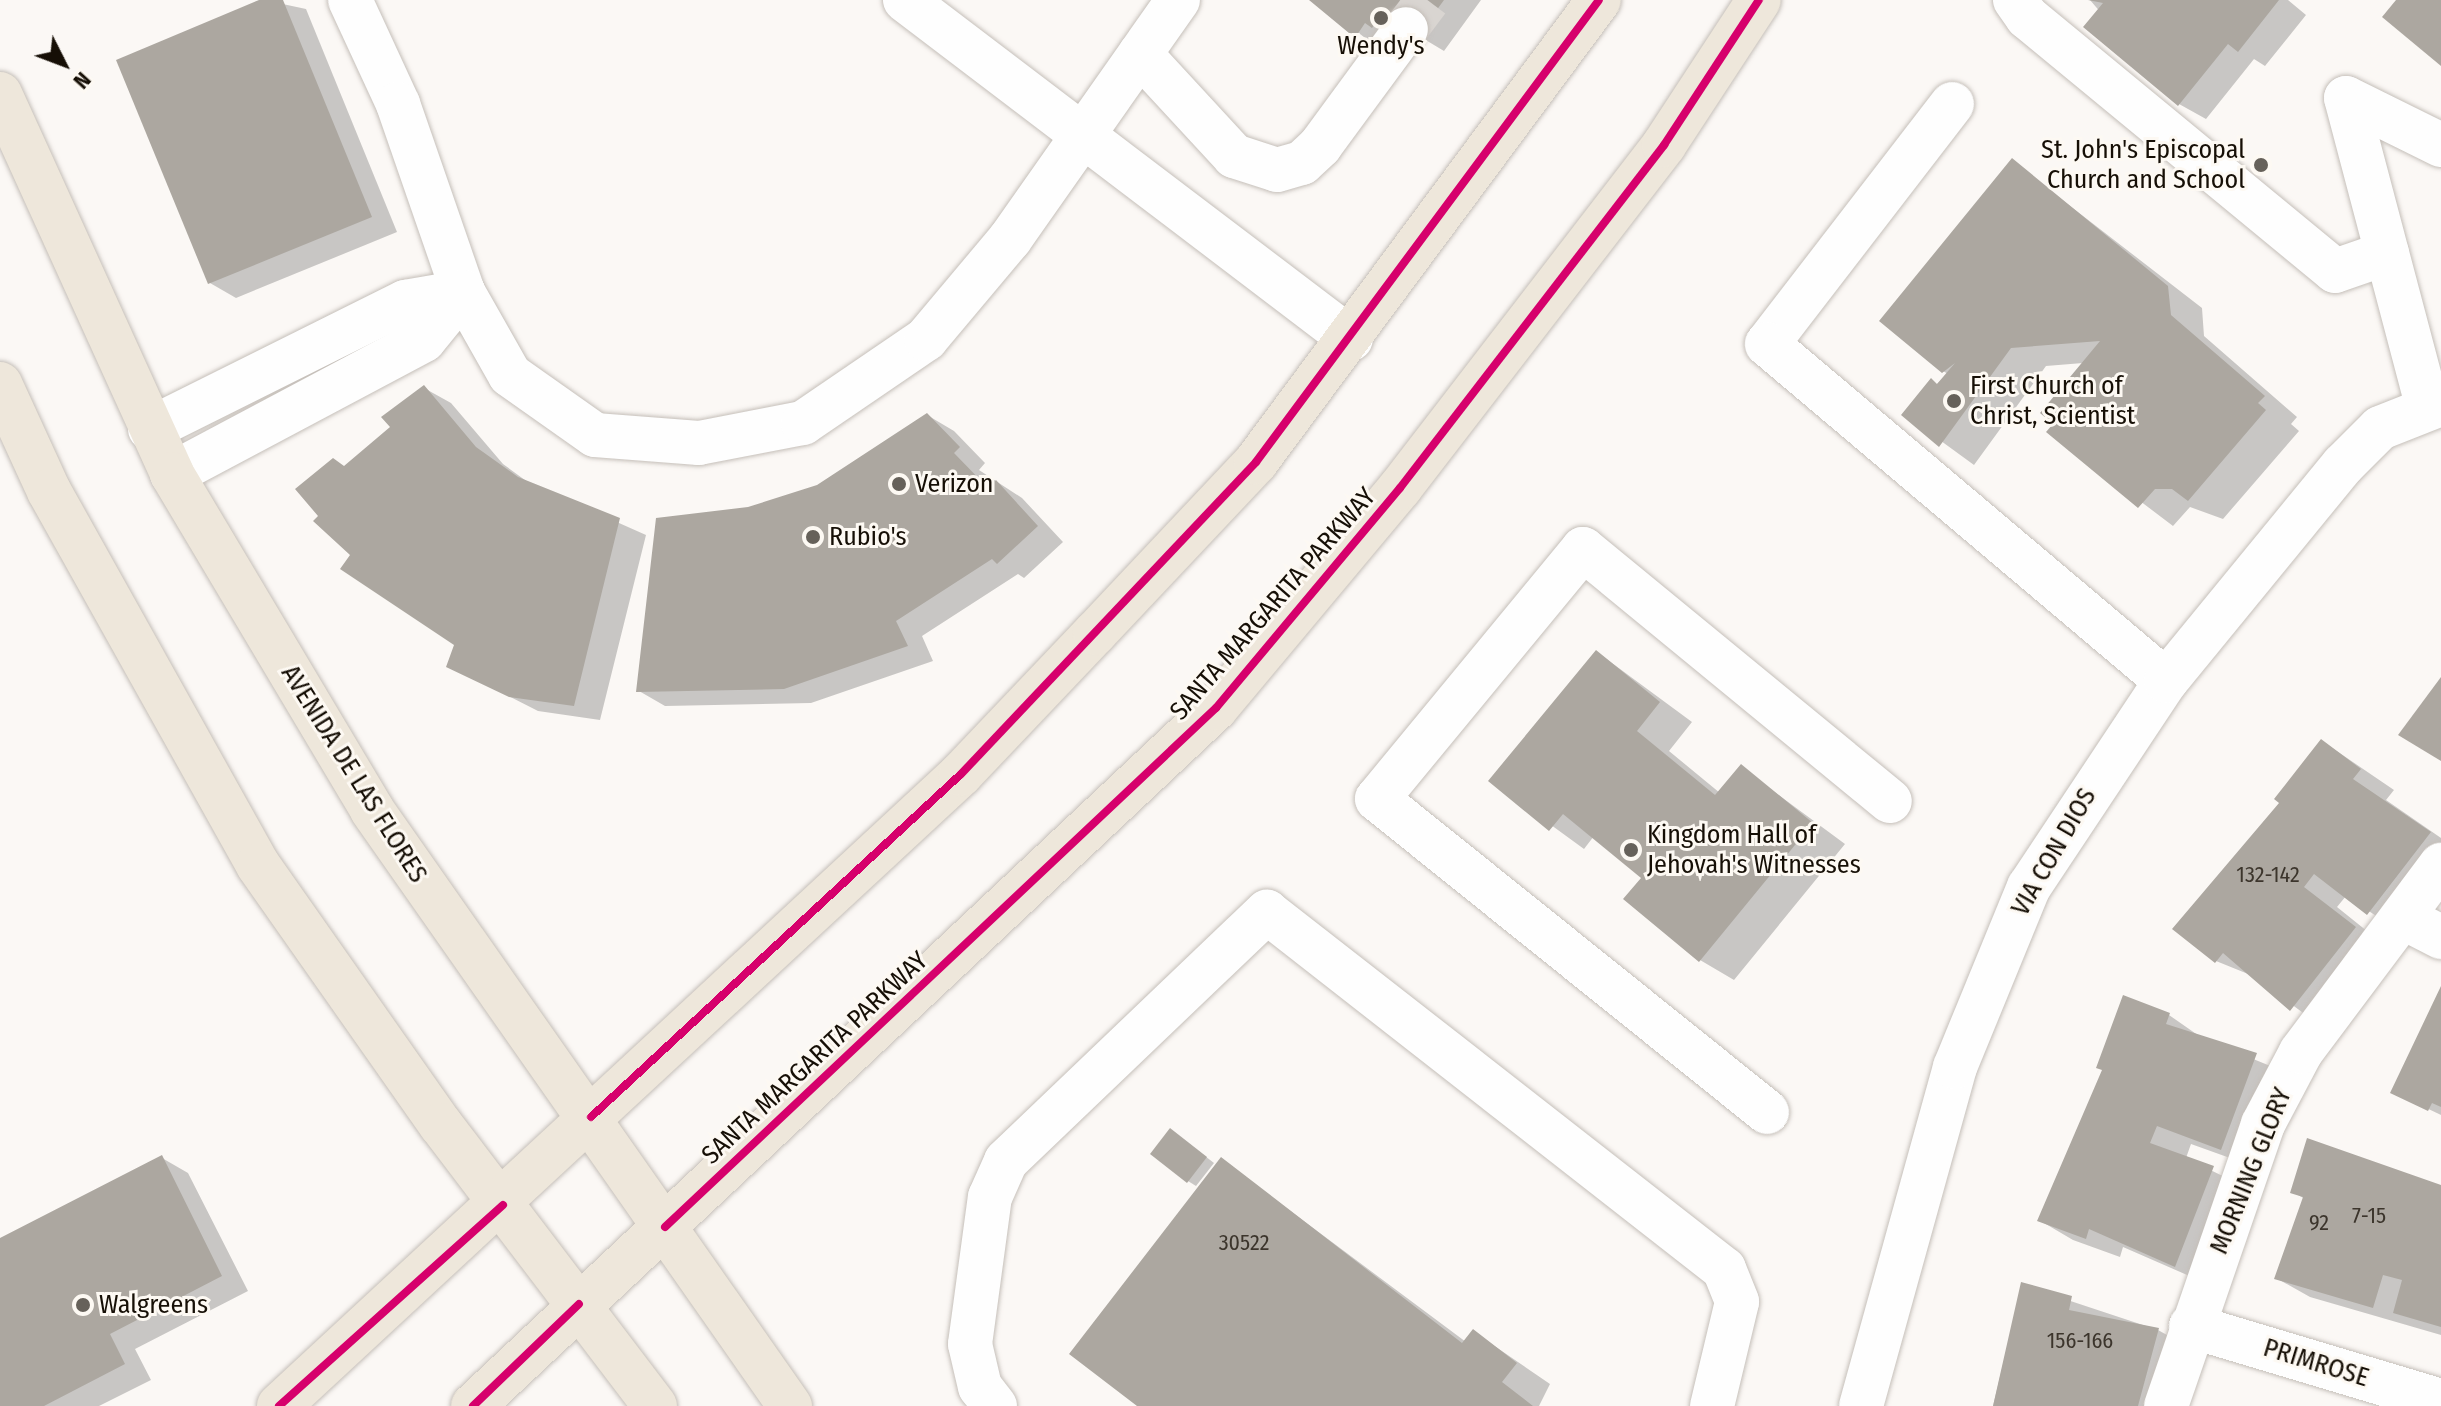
<!DOCTYPE html>
<style>
body{margin:0}
#map{position:relative;width:2441px;height:1406px;overflow:hidden;background:#fbf8f5;font-family:"Fira Sans Condensed",sans-serif}
div>[style]{position:absolute}
.shadow>*{inset:0;background:#0003}
.building>*{inset:0;background:#aca7a0}
.minor-tunnel>*{height:44px;margin-top:-22px;transform-origin:0;background:repeating-linear-gradient(90deg,#d9d5d1 0 44px,transparent 0 66px)}
.roads{filter:drop-shadow(0 0 2px #c5bfb9) drop-shadow(0 0 2px #c5bfb9)}
.minor>*{height:44px;margin:-22px;padding:0 22px;transform-origin:22px;border-radius:22px;background:#fefefe}
.major>*{height:44px;margin:-22px;padding:0 22px;transform-origin:22px;border-radius:22px;background:#eee7db}
.cycleway>*{height:8px;margin:-4px;padding:0 4px;transform-origin:4px;border-radius:4px;background:#d6006c}
.dots>*{width:22px;height:22px;translate:-50% -50%;box-sizing:border-box;border:4px solid #fdf9f3;border-radius:50%}
span{translate:-50% -50%;white-space:nowrap;text-align:center;line-height:1.15;-webkit-text-stroke:6px #fdf9f3;paint-order:stroke}
.number-label{font-size:22px;color:#3c352c}
.number-label span{-webkit-text-stroke-width:0}
.poi-label{font-size:26px;color:#160f06}
.right{translate:-100% -50%;text-align:right}
.left{translate:0 -50%;text-align:left}
.street-label{font-size:26px;color:#160f06}
.north{position:absolute;left:24px;top:24px;width:80px;height:80px;-webkit-text-stroke:6px #fdf9f3;paint-order:stroke;rotate:132deg;font-size:22px;font-weight:700;line-height:32px;text-align:center;color:#160f06}
.north::after{content:'';display:block;margin:auto;width:28px;height:36px;background:#160f06;clip-path:polygon(50% 0,100% 100%,50% 72%,0 100%)}
</style>
<div id="map">
<div class="shadow">
<i style="clip-path:polygon(264px 0,306px 9px,397px 232px,236px 298px,210px 283px)"></i>
<i style="clip-path:polygon(1316px 0,1481px 0,1444px 51px,1419px 36px,1382px 51px)"></i>
<i style="clip-path:polygon(2288px 0,2306px 15px,2265px 66px,2254px 59px,2206px 119px,2179px 104px,2090px 0)"></i>
<i style="clip-path:polygon(2012px 161px,2202px 308px,2204px 336px,2297px 417px,2291px 424px,2299px 431px,2223px 519px,2190px 507px,2173px 526px,2049px 432px,2083px 363px,2046px 366px,1974px 465px,1904px 414px,1948px 374px,1943px 371px)"></i>
<i style="clip-path:polygon(424px 388px,451px 403px,503px 464px,529px 483px,646px 535px,600px 720px,538px 711px,449px 666px,457px 644px,353px 554px,345px 468px,393px 427px)"></i>
<i style="clip-path:polygon(927px 415px,954px 431px,985px 463px,979px 470px,1022px 498px,1063px 542px,1024px 578px,1018px 574px,922px 636px,933px 661px,811px 703px,665px 706px,639px 691px,749px 509px,818px 487px)"></i>
<i style="clip-path:polygon(1597px 652px,1692px 722px,1669px 751px,1720px 793px,1741px 767px,1845px 844px,1734px 980px,1700px 960px,1644px 877px,1594px 836px,1584px 849px,1491px 781px)"></i>
<i style="clip-path:polygon(2322px 741px,2394px 790px,2386px 800px,2441px 838px,2441px 882px,2402px 933px,2346px 896px,2337px 907px,2388px 948px,2325px 1029px,2253px 976px,2216px 961px,2282px 803px)"></i>
<i style="clip-path:polygon(2441px 991px,2441px 1115px,2393px 1092px)"></i>
<i style="clip-path:polygon(2169px 1015px,2202px 1038px,2290px 1074px,2255px 1167px,2191px 1144px,2186px 1158px,2247px 1188px,2210px 1285px,2123px 1247px,2120px 1257px,2073px 1240px,2039px 1220px)"></i>
<i style="clip-path:polygon(1179px 1136px,1214px 1163px,1196px 1186px,1188px 1181px)"></i>
<i style="clip-path:polygon(162px 1158px,188px 1173px,248px 1291px,135px 1349px,151px 1380px,99px 1406px,0 1406px,0 1241px)"></i>
<i style="clip-path:polygon(1222px 1160px,1466px 1342px,1474px 1332px,1550px 1384px,1539px 1406px,1140px 1406px)"></i>
<i style="clip-path:polygon(2441px 1186px,2441px 1335px,2310px 1297px,2276px 1278px,2305px 1199px,2293px 1192px)"></i>
<i style="clip-path:polygon(2022px 1285px,2158px 1330px,2192px 1349px,2177px 1406px,1993px 1406px)"></i>
</div>
<div class="building">
<i style="clip-path:polygon(259px 0,283px 0,372px 217px,208px 284px,116px 60px)"></i>
<i style="clip-path:polygon(1309px 0,1444px 0,1417px 37px,1378px 20px,1372px 28px,1365px 23px,1355px 38px)"></i>
<i style="clip-path:polygon(2088px 0,2279px 0,2238px 52px,2228px 44px,2178px 106px,2083px 27px,2103px 3px)"></i>
<i style="clip-path:polygon(2396px 0,2441px 0,2441px 66px,2382px 17px)"></i>
<i style="clip-path:polygon(2012px 158px,2168px 286px,2171px 315px,2265px 396px,2258px 403px,2266px 410px,2188px 501px,2172px 489px,2155px 489px,2138px 508px,2046px 432px,2053px 424px,2040px 413px,2100px 341px,2011px 348px,1939px 447px,1901px 415px,1931px 378px,1937px 384px,1955px 363px,1942px 373px,1879px 321px)"></i>
<i style="clip-path:polygon(424px 385px,476px 447px,518px 477px,620px 518px,574px 706px,509px 697px,446px 667px,454px 645px,340px 569px,350px 555px,313px 521px,318px 516px,295px 489px,333px 458px,344px 466px,390px 427px,381px 417px)"></i>
<i style="clip-path:polygon(927px 413px,960px 447px,954px 453px,988px 488px,996px 480px,1038px 526px,997px 564px,992px 559px,896px 621px,908px 646px,784px 689px,636px 692px,656px 518px,748px 507px,817px 485px)"></i>
<i style="clip-path:polygon(1596px 650px,1660px 702px,1637px 731px,1715px 795px,1741px 764px,1813px 823px,1699px 962px,1623px 899px,1641px 878px,1563px 814px,1549px 831px,1488px 781px)"></i>
<i style="clip-path:polygon(2441px 677px,2441px 761px,2398px 735px)"></i>
<i style="clip-path:polygon(2321px 739px,2361px 769px,2353px 779px,2431px 832px,2367px 915px,2314px 874px,2304px 887px,2356px 927px,2290px 1011px,2223px 953px,2215px 963px,2172px 929px,2279px 803px,2274px 799px)"></i>
<i style="clip-path:polygon(2441px 986px,2441px 1107px,2432px 1103px,2428px 1111px,2390px 1093px)"></i>
<i style="clip-path:polygon(2123px 995px,2170px 1013px,2166px 1024px,2257px 1053px,2221px 1150px,2157px 1126px,2150px 1143px,2214px 1166px,2175px 1267px,2089px 1229px,2086px 1239px,2037px 1221px,2102px 1070px,2096px 1068px)"></i>
<i style="clip-path:polygon(1170px 1128px,1207px 1157px,1187px 1183px,1150px 1154px)"></i>
<i style="clip-path:polygon(2307px 1138px,2441px 1185px,2441px 1327px,2393px 1313px,2402px 1280px,2383px 1275px,2373px 1308px,2274px 1279px,2303px 1197px,2290px 1193px)"></i>
<i style="clip-path:polygon(162px 1155px,222px 1276px,110px 1334px,125px 1364px,44px 1406px,0 1406px,0 1238px)"></i>
<i style="clip-path:polygon(1221px 1157px,1462px 1343px,1473px 1329px,1517px 1363px,1502px 1382px,1533px 1406px,1137px 1406px,1069px 1354px)"></i>
<i style="clip-path:polygon(2021px 1282px,2072px 1296px,2069px 1310px,2159px 1328px,2138px 1406px,1993px 1406px)"></i>
</div>
<div class="minor-tunnel">
<i style="left:1406px;top:29px;width:36px;rotate:-53deg"></i>
</div>
<div class="roads">
<div class="minor">
<i style="left:350px;top:0;width:115px;rotate:65.2deg"></i>
<i style="left:398px;top:104px;width:199px;rotate:70.9deg"></i>
<i style="left:463px;top:292px;width:95px;rotate:60.5deg"></i>
<i style="left:510px;top:375px;width:104px;rotate:35.2deg"></i>
<i style="left:595px;top:435px;width:104px;rotate:4.4deg"></i>
<i style="left:699px;top:443px;width:106px;rotate:-10.9deg"></i>
<i style="left:803px;top:423px;width:149px;rotate:-34.3deg"></i>
<i style="left:926px;top:339px;width:131px;rotate:-50deg"></i>
<i style="left:1010px;top:239px;width:292px;rotate:-54.9deg"></i>
<i style="left:905px;top:0;width:560px;rotate:37.24deg"></i>
<i style="left:2015px;top:0;width:21px;rotate:55deg"></i>
<i style="left:2027px;top:17px;width:399px;rotate:39.5deg"></i>
<i style="left:2335px;top:271px;width:55px;rotate:-19.1deg"></i>
<i style="left:1140px;top:54px;width:139px;rotate:47.3deg"></i>
<i style="left:1234px;top:156px;width:45px;rotate:18deg"></i>
<i style="left:1277px;top:170px;width:26px;rotate:-16deg"></i>
<i style="left:1302px;top:163px;width:25px;rotate:-43deg"></i>
<i style="left:1320px;top:146px;width:145px;rotate:-53.7deg"></i>
<i style="left:2346px;top:98px;width:317px;rotate:75.2deg"></i>
<i style="left:2346px;top:98px;width:106px;rotate:26.3deg"></i>
<i style="left:1952px;top:104px;width:303px;rotate:127.6deg"></i>
<i style="left:1767px;top:344px;width:522px;rotate:40.18deg"></i>
<i style="left:150px;top:429px;width:285px;rotate:-26.5deg"></i>
<i style="left:405px;top:302px;width:59px;rotate:-9.8deg"></i>
<i style="left:172px;top:474px;width:285px;rotate:-28deg"></i>
<i style="left:424px;top:340px;width:62px;rotate:-50.9deg"></i>
<i style="left:2404px;top:918px;width:42px;rotate:27.2deg"></i>
<i style="left:1767px;top:1112px;width:500px;rotate:-141.25deg"></i>
<i style="left:1377px;top:799px;width:324px;rotate:-50.5deg"></i>
<i style="left:1583px;top:549px;width:397px;rotate:39.4deg"></i>
<i style="left:2191px;top:1326px;width:261px;rotate:16.7deg"></i>
<i style="left:995px;top:1406px;width:24px;rotate:-128deg"></i>
<i style="left:980px;top:1387px;width:44px;rotate:-103.1deg"></i>
<i style="left:970px;top:1344px;width:148px;rotate:-82.3deg"></i>
<i style="left:990px;top:1197px;width:39px;rotate:-66deg"></i>
<i style="left:1006px;top:1161px;width:361px;rotate:-43.7deg"></i>
<i style="left:1267px;top:912px;width:580px;rotate:38deg"></i>
<i style="left:1724px;top:1269px;width:35px;rotate:68deg"></i>
<i style="left:1737px;top:1302px;width:107px;rotate:103.5deg"></i>
<i style="left:1861px;top:1406px;width:352px;rotate:-74.5deg"></i>
<i style="left:1955px;top:1067px;width:195px;rotate:-67.7deg"></i>
<i style="left:2029px;top:887px;width:247px;rotate:-56.4deg"></i>
<i style="left:2166px;top:681px;width:279px;rotate:-50.7deg"></i>
<i style="left:2343px;top:465px;width:52px;rotate:-45deg"></i>
<i style="left:2380px;top:428px;width:66px;rotate:-21.5deg"></i>
<i style="left:2166px;top:1406px;width:298px;rotate:-71deg"></i>
<i style="left:2263px;top:1124px;width:81px;rotate:-62.2deg"></i>
<i style="left:2301px;top:1052px;width:234px;rotate:-53.2deg"></i>
</div>
<div class="major">
<i style="left:0;top:94px;width:417px;rotate:65.6deg"></i>
<i style="left:172px;top:474px;width:391px;rotate:59.2deg"></i>
<i style="left:372px;top:810px;width:728px;rotate:54.96deg"></i>
<i style="left:0;top:384px;width:118px;rotate:65.4deg"></i>
<i style="left:49px;top:491px;width:428px;rotate:60.8deg"></i>
<i style="left:258px;top:865px;width:318px;rotate:54.9deg"></i>
<i style="left:441px;top:1125px;width:353px;rotate:52.7deg"></i>
<i style="left:279px;top:1406px;width:930px;rotate:-42.82deg"></i>
<i style="left:961px;top:774px;width:195px;rotate:-46.5deg"></i>
<i style="left:1095px;top:633px;width:235px;rotate:-46.7deg"></i>
<i style="left:1256px;top:462px;width:575px;rotate:-53.41deg"></i>
<i style="left:473px;top:1406px;width:1019px;rotate:-43.21deg"></i>
<i style="left:1216px;top:708px;width:287px;rotate:-50.1deg"></i>
<i style="left:1400px;top:488px;width:433px;rotate:-52.4deg"></i>
<i style="left:1664px;top:145px;width:173px;rotate:-56.8deg"></i>
</div>
</div>
<div class="cycleway">
<i style="left:591px;top:1117px;width:505px;rotate:-42.83deg"></i>
<i style="left:961px;top:774px;width:429px;rotate:-46.6deg"></i>
<i style="left:1256px;top:462px;width:575px;rotate:-53.41deg"></i>
<i style="left:665px;top:1227px;width:757px;rotate:-43.29deg"></i>
<i style="left:1216px;top:708px;width:287px;rotate:-50.1deg"></i>
<i style="left:1400px;top:488px;width:433px;rotate:-52.4deg"></i>
<i style="left:1664px;top:145px;width:173px;rotate:-56.8deg"></i>
<i style="left:279px;top:1406px;width:301px;rotate:-41.9deg"></i>
<i style="left:473px;top:1406px;width:147px;rotate:-43.9deg"></i>
</div>
<div class="dots">
<i style="left:1381px;top:18px;background:#66615a"></i>
<i style="left:2261px;top:165px;background:#66615a"></i>
<i style="left:1954px;top:401px;background:#66615a"></i>
<i style="left:899px;top:484px;background:#66615a"></i>
<i style="left:813px;top:537px;background:#66615a"></i>
<i style="left:1631px;top:850px;background:#66615a"></i>
<i style="left:83px;top:1305px;background:#66615a"></i>
</div>
<div class="number-label">
<span style="left:2268px;top:875px">132-142</span>
<span style="left:2369px;top:1216px">7-15</span>
<span style="left:2319px;top:1223px">92</span>
<span style="left:1244px;top:1243px">30522</span>
<span style="left:2080px;top:1341px">156-166</span>
</div>
<div class="poi-label">
<span style="left:1381px;top:46px">Wendy's</span>
<span class="right" style="left:2245px;top:165px">St. John's Episcopal<br>Church and School</span>
<span class="left" style="left:1970px;top:401px">First Church of<br>Christ, Scientist</span>
<span class="left" style="left:915px;top:484px">Verizon</span>
<span class="left" style="left:829px;top:537px">Rubio's</span>
<span class="left" style="left:1647px;top:850px">Kingdom Hall of<br>Jehovah's Witnesses</span>
<span class="left" style="left:99px;top:1305px">Walgreens</span>
</div>
<div class="street-label">
<span style="left:1273px;top:604px;rotate:-49deg">SANTA MARGARITA PARKWAY</span>
<span style="left:354px;top:774px;rotate:58deg">AVENIDA DE LAS FLORES</span>
<span style="left:2054px;top:852px;rotate:-60deg">VIA CON DIOS</span>
<span style="left:815px;top:1058px;rotate:-43deg">SANTA MARGARITA PARKWAY</span>
<span style="left:2251px;top:1171px;rotate:-68deg">MORNING GLORY</span>
<span style="left:2316px;top:1363px;rotate:17deg">PRIMROSE</span>
</div>
<div class="north">N</div>
</div>
